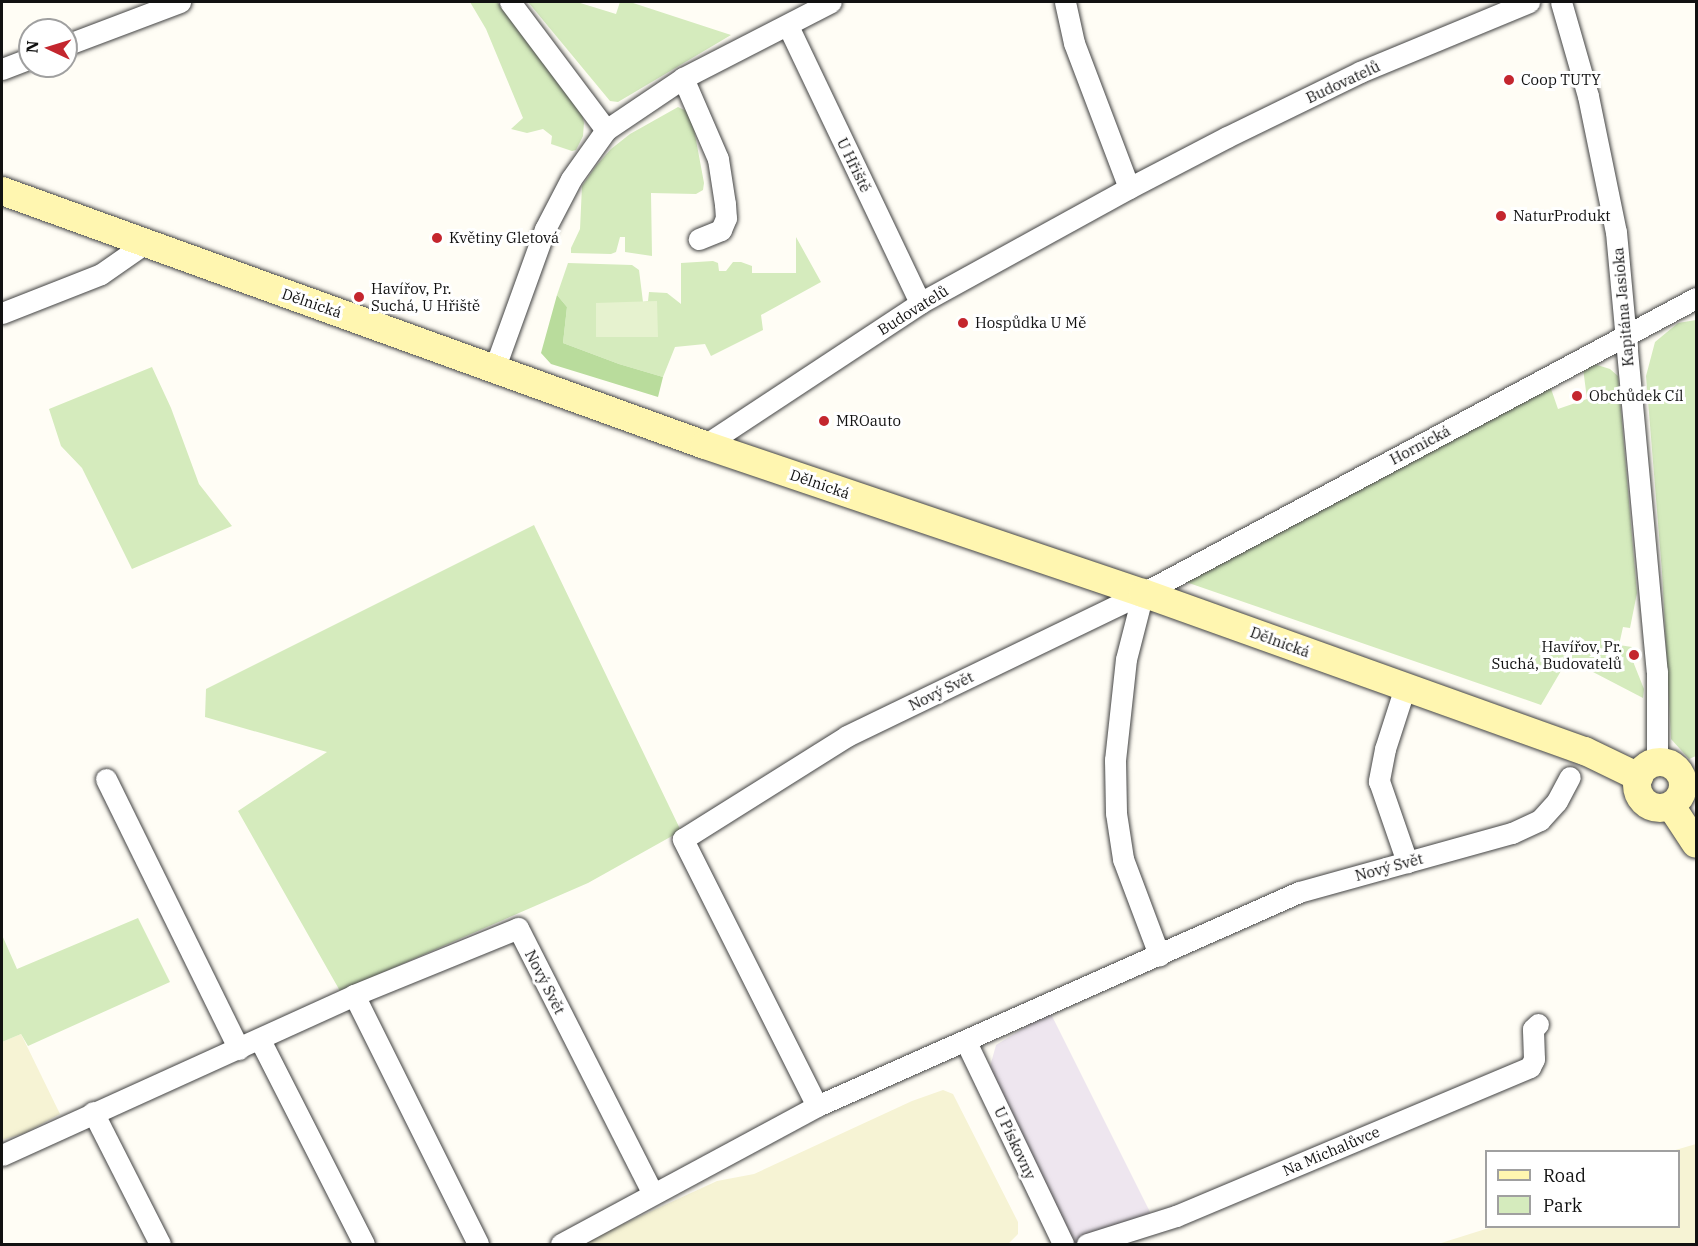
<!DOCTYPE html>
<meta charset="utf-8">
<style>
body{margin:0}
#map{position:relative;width:1698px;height:1246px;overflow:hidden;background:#fffdf5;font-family:"IBM Plex Serif",serif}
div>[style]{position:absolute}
.industrial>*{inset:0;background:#eee6ef}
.farmland>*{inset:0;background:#f6f3d4}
.green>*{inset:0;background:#d5ebbd}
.forest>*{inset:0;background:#b9dc9c}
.pitch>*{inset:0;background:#e6f2cf}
.roads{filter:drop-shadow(0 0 2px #444) drop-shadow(0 0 2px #444)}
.street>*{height:21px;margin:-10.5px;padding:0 10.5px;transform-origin:10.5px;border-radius:10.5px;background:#fff}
.secondary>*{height:28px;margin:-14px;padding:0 14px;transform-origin:14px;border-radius:14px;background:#fff6b0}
.secondary>.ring{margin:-14px;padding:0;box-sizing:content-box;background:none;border:28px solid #fff6b0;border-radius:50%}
.dots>*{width:16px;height:16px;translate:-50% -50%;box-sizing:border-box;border:3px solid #fff;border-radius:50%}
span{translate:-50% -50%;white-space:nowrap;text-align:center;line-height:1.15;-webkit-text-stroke:6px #fff;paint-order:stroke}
.poi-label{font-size:15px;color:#111}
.left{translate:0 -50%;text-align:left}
.right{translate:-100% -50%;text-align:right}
.street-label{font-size:15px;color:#111}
.frame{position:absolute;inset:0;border:3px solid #111;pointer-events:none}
.legend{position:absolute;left:1485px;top:1150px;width:195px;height:78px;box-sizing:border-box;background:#fff;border:2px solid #a0a0a0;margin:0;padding:8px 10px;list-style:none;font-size:18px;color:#111}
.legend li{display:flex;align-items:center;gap:12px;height:30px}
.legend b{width:30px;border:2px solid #a0a0a0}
.north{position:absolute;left:18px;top:18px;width:60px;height:60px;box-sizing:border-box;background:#fff;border:2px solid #a0a0a0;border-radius:50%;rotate:274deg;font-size:16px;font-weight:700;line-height:24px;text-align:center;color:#111}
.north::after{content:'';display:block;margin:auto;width:21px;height:27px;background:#c4262e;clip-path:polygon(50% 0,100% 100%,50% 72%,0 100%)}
</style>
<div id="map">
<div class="industrial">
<i style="clip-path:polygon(1050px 1012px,1152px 1216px,1074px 1244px,1069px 1244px,988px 1074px,996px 1045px)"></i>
</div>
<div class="farmland">
<i style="clip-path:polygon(21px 1034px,60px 1114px,25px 1133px,2px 1140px,2px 1042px)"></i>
<i style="clip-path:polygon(943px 1090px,953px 1094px,1018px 1222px,1018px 1234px,1008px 1244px,580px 1244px,717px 1181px,754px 1174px,912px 1101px)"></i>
<i style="clip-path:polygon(1696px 1144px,1696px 1244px,1438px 1244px,1492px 1227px,1678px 1226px,1678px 1152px,1672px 1151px)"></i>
</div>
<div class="green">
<i style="clip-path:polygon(470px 2px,497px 2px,580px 104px,584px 123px,583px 136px,576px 150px,572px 151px,551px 144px,552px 136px,543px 129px,527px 133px,511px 129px,523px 118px,486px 29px)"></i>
<i style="clip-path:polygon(528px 2px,577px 2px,616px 14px,620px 2px,630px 2px,731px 35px,618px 102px,610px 101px)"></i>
<i style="clip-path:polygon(678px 107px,691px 113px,704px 183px,703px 190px,696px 194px,651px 193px,652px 256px,625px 252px,625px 237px,620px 237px,616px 252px,611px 254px,571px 253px,571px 248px,580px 229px,582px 186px,596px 166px,611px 149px,630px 134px)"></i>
<i style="clip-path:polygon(796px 237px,821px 282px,761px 315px,763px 330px,711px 356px,705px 344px,675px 347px,663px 377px,619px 364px,563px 343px,567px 307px,557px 295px,568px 263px,632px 265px,639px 270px,643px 302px,648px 301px,649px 292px,667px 293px,681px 304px,681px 263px,713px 261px,718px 263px,719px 271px,726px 271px,733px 262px,741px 262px,752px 266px,752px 273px,796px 273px)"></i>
<i style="clip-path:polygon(1696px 320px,1696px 756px,1689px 759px,1671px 739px,1662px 572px,1646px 376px,1655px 342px,1678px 323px)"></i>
<i style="clip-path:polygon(1594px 364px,1610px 369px,1618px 376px,1637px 593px,1630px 628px,1623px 627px,1619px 645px,1632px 647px,1634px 664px,1644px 689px,1643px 698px,1568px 659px,1541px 705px,1183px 581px,1549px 383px,1558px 409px,1587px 399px,1583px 368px)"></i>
<i style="clip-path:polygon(152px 367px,171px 408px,199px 484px,232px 526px,132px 569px,82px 468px,61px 446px,49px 409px)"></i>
<i style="clip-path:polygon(534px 525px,681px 831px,588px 883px,340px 991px,238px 811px,327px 752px,205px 717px,206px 689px)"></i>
<i style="clip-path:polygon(138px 918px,170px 982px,28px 1046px,21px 1034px,2px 1042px,2px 935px,17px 969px)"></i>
</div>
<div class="forest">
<i style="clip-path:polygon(557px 295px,567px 307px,563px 343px,619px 364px,663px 377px,658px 397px,551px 364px,541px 353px)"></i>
</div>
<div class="pitch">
<i style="clip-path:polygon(657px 301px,658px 337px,596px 337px,596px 303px)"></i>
</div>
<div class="roads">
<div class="street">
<i style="left:510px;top:2px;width:160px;rotate:53.1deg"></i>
<i style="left:1065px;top:2px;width:42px;rotate:77.6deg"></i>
<i style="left:1074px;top:43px;width:155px;rotate:69.2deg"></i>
<i style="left:1561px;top:2px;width:98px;rotate:74deg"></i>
<i style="left:1588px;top:96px;width:139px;rotate:78.4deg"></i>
<i style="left:1616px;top:232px;width:441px;rotate:84.7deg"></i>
<i style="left:1657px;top:671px;width:91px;rotate:90deg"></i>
<i style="left:788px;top:26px;width:307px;rotate:64.5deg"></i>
<i style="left:66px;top:45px;width:122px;rotate:-20.7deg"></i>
<i style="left:2px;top:69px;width:30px;rotate:-21deg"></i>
<i style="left:683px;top:78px;width:88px;rotate:66.6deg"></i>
<i style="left:718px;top:159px;width:46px;rotate:81.2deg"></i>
<i style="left:725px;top:204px;width:14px;rotate:86deg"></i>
<i style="left:726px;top:218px;width:13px;rotate:113deg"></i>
<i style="left:721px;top:230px;width:24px;rotate:158deg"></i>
<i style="left:2px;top:313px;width:106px;rotate:-21.5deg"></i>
<i style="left:101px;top:274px;width:52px;rotate:-34.9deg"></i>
<i style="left:495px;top:367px;width:147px;rotate:-70.1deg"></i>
<i style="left:545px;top:229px;width:56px;rotate:-62.5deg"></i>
<i style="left:571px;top:179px;width:60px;rotate:-54.5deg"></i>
<i style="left:606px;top:130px;width:93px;rotate:-34deg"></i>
<i style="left:683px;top:78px;width:166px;rotate:-27.2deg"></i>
<i style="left:705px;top:445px;width:258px;rotate:-33.4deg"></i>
<i style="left:920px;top:303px;width:239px;rotate:-28.8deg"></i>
<i style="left:1129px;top:188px;width:110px;rotate:-27.5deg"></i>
<i style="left:1227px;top:137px;width:148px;rotate:-26deg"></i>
<i style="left:1360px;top:72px;width:183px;rotate:-22.5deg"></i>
<i style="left:1143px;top:593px;width:68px;rotate:104.4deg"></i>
<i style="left:1126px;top:659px;width:102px;rotate:96.2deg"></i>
<i style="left:1115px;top:760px;width:53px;rotate:88.9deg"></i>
<i style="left:1116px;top:813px;width:47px;rotate:81.3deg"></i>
<i style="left:1123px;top:859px;width:103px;rotate:69.4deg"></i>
<i style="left:1405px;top:687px;width:65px;rotate:107.9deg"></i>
<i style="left:1385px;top:749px;width:33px;rotate:101deg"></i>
<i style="left:1379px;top:781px;width:86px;rotate:70.9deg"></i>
<i style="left:106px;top:779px;width:301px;rotate:63.8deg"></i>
<i style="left:354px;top:995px;width:278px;rotate:63.5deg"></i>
<i style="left:260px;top:1040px;width:229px;rotate:63deg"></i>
<i style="left:966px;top:1042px;width:224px;rotate:64.3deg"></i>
<i style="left:817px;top:1106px;width:299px;rotate:-116.7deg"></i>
<i style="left:683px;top:839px;width:194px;rotate:-32.1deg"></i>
<i style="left:847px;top:736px;width:329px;rotate:-25.8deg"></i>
<i style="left:1143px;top:593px;width:627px;rotate:-28.08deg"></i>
<i style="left:93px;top:1112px;width:148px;rotate:63.1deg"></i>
<i style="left:2px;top:1155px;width:387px;rotate:-24.4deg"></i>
<i style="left:354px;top:995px;width:177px;rotate:-22.2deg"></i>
<i style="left:518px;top:928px;width:298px;rotate:63.1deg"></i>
<i style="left:561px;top:1244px;width:291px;rotate:-28.3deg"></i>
<i style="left:817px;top:1106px;width:527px;rotate:-23.94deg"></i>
<i style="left:1299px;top:892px;width:221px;rotate:-15.5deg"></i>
<i style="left:1512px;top:833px;width:31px;rotate:-25deg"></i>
<i style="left:1540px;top:820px;width:25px;rotate:-48deg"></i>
<i style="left:1557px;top:801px;width:27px;rotate:-62deg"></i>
<i style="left:1087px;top:1244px;width:93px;rotate:-17.5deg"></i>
<i style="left:1176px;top:1216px;width:384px;rotate:-22.8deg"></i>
<i style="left:1530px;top:1067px;width:9px;rotate:-63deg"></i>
<i style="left:1534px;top:1059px;width:30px;rotate:-92deg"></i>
<i style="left:1533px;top:1029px;width:7px;rotate:-45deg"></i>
</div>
<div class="secondary">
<i style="left:2px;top:191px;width:747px;rotate:19.87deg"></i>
<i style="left:705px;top:445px;width:462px;rotate:18.7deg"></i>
<i style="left:1143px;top:593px;width:469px;rotate:19.7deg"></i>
<i style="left:1585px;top:751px;width:60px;rotate:25.7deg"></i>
<i class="ring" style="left:1637px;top:762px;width:18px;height:18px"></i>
<i style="left:1671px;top:806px;width:45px;rotate:56.7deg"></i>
</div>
</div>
<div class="dots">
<i style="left:1509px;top:80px;background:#c4262e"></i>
<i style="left:1501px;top:216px;background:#c4262e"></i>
<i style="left:437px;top:238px;background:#c4262e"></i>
<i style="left:359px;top:297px;background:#c4262e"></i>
<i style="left:963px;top:323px;background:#c4262e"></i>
<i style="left:1577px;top:396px;background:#c4262e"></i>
<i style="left:824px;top:421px;background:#c4262e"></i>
<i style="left:1634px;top:655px;background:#c4262e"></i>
</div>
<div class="poi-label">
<span class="left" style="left:1521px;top:80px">Coop TUTY</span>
<span class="left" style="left:1513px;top:216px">NaturProdukt</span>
<span class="left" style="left:449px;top:238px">Květiny Gletová</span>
<span class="left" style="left:371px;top:297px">Havířov, Pr.<br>Suchá, U Hřiště</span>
<span class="left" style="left:975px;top:323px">Hospůdka U Mě</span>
<span class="left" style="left:1589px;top:396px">Obchůdek Cíl</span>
<span class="left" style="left:836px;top:421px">MROauto</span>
<span class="right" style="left:1622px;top:655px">Havířov, Pr.<br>Suchá, Budovatelů</span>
</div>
<div class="street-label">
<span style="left:1343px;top:82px;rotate:-25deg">Budovatelů</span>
<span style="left:854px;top:165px;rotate:64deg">U Hřiště</span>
<span style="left:312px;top:303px;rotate:19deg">Dělnická</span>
<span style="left:1623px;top:307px;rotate:-95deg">Kapitána Jasioka</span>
<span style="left:913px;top:310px;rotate:-32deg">Budovatelů</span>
<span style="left:1420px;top:445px;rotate:-28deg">Hornická</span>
<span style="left:820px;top:484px;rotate:19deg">Dělnická</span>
<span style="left:1280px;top:642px;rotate:20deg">Dělnická</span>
<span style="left:941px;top:691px;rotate:-26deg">Nový Svět</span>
<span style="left:1389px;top:867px;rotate:-15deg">Nový Svět</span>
<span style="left:545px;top:982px;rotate:63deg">Nový Svět</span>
<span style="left:1015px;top:1143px;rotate:65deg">U Pískovny</span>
<span style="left:1331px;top:1151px;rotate:-23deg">Na Michalůvce</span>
</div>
<div class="frame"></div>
<ul class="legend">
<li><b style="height:8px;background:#fff6b0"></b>Road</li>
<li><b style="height:16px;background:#d5ebbd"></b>Park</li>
</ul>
<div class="north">N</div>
</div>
